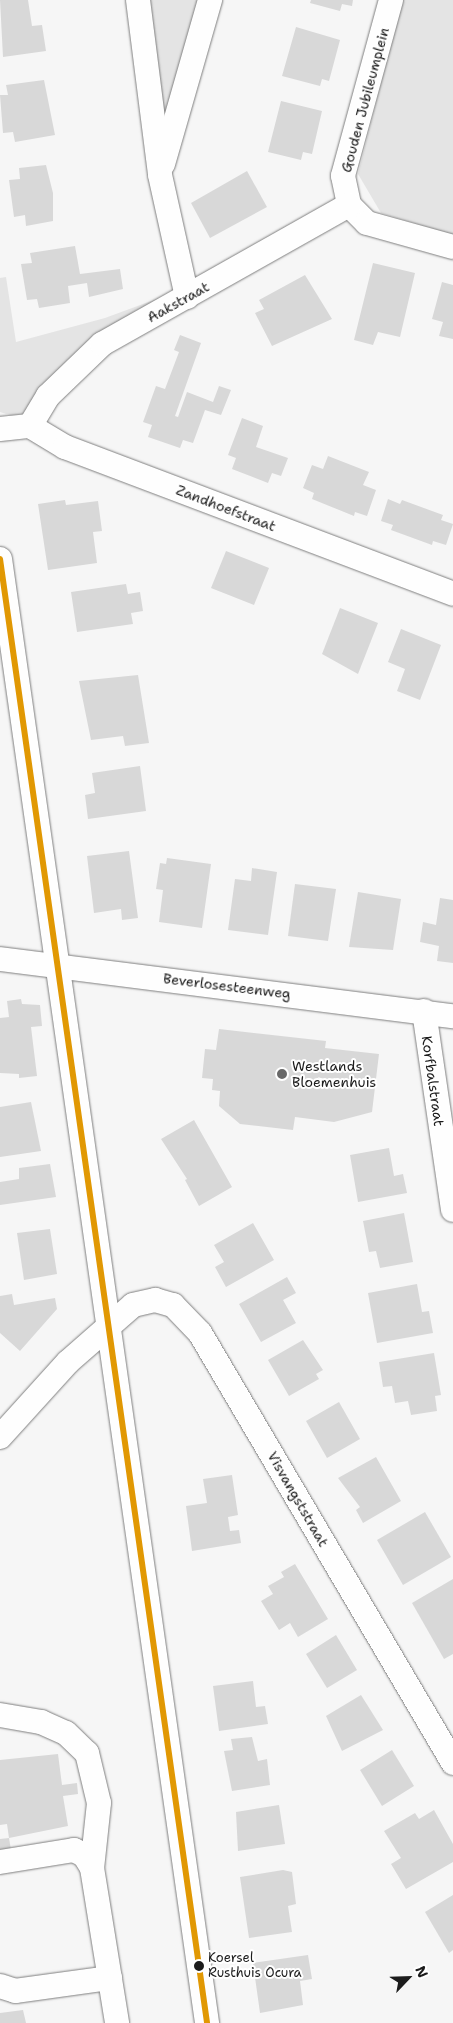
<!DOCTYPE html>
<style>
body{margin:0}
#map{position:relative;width:453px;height:2023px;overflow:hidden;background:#f6f6f6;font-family:"Shantell Sans",sans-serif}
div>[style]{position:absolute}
.green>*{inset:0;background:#e4e4e4}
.building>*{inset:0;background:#d8d8d8}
.roads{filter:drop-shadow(0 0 1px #7e7e7e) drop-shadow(0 0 1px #7e7e7e)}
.minor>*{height:24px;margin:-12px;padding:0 12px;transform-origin:12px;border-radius:12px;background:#fefefe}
.bus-1>*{height:6px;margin:-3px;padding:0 3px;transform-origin:3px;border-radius:3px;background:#e19803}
.dots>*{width:14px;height:14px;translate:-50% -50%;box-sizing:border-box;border:2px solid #fff;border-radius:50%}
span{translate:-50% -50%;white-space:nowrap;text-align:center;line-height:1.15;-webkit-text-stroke:4px #fff;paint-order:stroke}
.bus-label{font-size:13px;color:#1c1c1c}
.left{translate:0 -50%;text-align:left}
.street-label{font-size:14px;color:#1c1c1c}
.poi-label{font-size:14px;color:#1c1c1c}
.north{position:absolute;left:383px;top:1953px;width:50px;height:50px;-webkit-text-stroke:4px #fff;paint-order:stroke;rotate:66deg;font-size:14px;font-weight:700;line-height:20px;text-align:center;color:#1c1c1c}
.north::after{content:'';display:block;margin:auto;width:18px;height:22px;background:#1c1c1c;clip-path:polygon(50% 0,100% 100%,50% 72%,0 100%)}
</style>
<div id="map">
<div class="green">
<i style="clip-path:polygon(143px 0,201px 0,163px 131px)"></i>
<i style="clip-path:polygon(402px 0,453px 0,453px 235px,381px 213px,358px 174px)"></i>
<i style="clip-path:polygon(6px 277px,16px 342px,105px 318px,170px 294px,82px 346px,25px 413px,13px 416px,0 412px,0 278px)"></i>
</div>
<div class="building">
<i style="clip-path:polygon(0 0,28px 0,32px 26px,42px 25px,46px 51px,3px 57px)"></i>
<i style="clip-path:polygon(311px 0,353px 0,352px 6px,342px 4px,340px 11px,310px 3px)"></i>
<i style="clip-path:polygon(296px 27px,340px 40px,329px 81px,322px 79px,320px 86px,282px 76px)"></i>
<i style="clip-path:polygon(44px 80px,55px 135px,15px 142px,13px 132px,3px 133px,0 95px,8px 95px,6px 85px)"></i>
<i style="clip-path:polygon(281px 101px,322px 111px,312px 154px,303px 152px,301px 160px,268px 152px)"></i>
<i style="clip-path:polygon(46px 165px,53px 193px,53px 221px,26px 226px,25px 215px,14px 217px,9px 180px,20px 179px,19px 168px)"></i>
<i style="clip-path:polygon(247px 171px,267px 207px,210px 238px,191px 203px)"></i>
<i style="clip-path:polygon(75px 246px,80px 274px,120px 269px,123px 289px,89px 297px,87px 283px,68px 286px,70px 303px,39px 308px,37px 299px,27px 300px,21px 264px,32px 263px,30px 253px)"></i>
<i style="clip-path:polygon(373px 263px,415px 273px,400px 337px,378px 332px,373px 345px,354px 340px)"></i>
<i style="clip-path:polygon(305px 275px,332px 319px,272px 346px,255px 313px,264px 309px,259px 300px)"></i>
<i style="clip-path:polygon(442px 282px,453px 285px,453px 339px,439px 336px,443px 322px,432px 319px)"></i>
<i style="clip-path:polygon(180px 335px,201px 343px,175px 416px,178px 417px,187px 392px,213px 402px,219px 386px,231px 390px,221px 415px,205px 410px,193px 443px,183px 440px,180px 448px,148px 437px,152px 425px,143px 422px,156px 386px,165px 389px,179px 352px,174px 350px)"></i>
<i style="clip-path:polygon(242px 418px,263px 426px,256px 447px,288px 458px,281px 476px,272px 473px,268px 483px,232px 469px,236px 458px,228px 455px)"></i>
<i style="clip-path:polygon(328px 456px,369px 472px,363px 485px,376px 490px,367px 516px,355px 512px,354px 516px,312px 499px,314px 493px,303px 488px,312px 465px,323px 469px)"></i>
<i style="clip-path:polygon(388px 499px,400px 504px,402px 500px,443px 515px,441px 520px,453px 524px,446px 545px,433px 541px,432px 545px,391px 530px,393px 525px,381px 521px)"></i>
<i style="clip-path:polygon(65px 500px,66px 505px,98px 501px,102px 531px,93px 532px,97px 563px,48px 570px,38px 504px)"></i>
<i style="clip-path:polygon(226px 551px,269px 568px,254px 605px,211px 588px)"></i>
<i style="clip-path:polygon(126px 584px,128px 594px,140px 592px,143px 611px,131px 613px,133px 624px,77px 632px,71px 592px)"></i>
<i style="clip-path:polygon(340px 608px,378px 623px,358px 674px,322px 654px)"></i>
<i style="clip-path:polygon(401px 629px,441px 645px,420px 700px,397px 691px,405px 669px,388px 662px)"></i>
<i style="clip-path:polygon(138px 675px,149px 743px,125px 746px,123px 736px,91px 740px,79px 681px)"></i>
<i style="clip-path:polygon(140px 766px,146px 811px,88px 819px,85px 795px,95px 793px,92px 773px)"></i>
<i style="clip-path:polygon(129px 851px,138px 918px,122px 920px,121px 909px,94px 913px,87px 856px)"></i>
<i style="clip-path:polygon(167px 858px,211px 864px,202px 928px,159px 922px,163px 890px,156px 889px,160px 863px,166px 864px)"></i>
<i style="clip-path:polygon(252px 868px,277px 872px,268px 935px,228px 930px,235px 879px,251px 881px)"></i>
<i style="clip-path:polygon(295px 884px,336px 889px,328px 941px,288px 936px)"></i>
<i style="clip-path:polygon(358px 892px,401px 899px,393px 950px,349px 947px)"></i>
<i style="clip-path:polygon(440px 898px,453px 900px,453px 963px,437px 961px,439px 946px,420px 942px,423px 922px,436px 925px)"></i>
<i style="clip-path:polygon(21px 999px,22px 1004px,40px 1005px,42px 1026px,31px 1027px,37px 1076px,19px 1078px,19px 1074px,0 1073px,0 1018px,9px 1017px,7px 1001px)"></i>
<i style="clip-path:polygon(219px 1029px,326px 1041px,325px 1048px,379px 1054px,372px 1112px,334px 1122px,295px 1117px,293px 1130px,240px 1124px,219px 1106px,220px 1091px,212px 1090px,213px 1079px,202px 1078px,205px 1049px,216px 1050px)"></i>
<i style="clip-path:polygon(31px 1102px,41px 1151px,0 1157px,0 1107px)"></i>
<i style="clip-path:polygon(194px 1120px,232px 1187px,199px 1206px,185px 1180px,187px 1179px,161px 1139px)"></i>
<i style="clip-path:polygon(389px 1148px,394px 1176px,403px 1174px,407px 1193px,358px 1202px,350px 1155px)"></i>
<i style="clip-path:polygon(50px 1164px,56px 1197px,0 1205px,0 1182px,19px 1179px,19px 1168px)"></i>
<i style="clip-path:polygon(404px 1213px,413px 1262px,380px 1268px,376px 1251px,369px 1252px,363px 1221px)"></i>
<i style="clip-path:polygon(253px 1223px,274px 1260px,226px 1287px,215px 1267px,224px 1262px,214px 1245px)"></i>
<i style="clip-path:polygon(50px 1229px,57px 1274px,24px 1280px,17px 1233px)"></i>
<i style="clip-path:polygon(287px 1277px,296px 1293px,283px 1300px,296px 1323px,261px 1342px,239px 1304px)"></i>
<i style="clip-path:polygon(417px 1284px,422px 1312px,429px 1311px,433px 1333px,377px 1343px,368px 1293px)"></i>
<i style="clip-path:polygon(12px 1294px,14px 1305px,55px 1298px,57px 1309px,20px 1351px,0 1333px,0 1296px)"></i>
<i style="clip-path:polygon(303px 1340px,323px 1370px,316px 1374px,319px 1379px,289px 1396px,268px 1360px)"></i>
<i style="clip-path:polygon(434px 1353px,441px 1395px,435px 1396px,437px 1411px,411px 1415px,408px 1401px,395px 1403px,392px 1386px,383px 1387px,379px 1362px)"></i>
<i style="clip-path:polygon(339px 1402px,360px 1439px,327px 1458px,306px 1421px)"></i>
<i style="clip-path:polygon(376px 1457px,401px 1501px,363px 1523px,356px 1510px,360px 1507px,338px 1478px)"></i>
<i style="clip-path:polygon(232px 1475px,238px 1515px,228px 1517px,230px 1531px,239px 1530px,241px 1543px,192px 1551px,186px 1506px,207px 1503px,203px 1479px)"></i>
<i style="clip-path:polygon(425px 1512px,451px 1557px,403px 1585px,377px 1540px)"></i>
<i style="clip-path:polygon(295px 1564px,328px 1619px,298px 1637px,290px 1623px,279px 1630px,261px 1601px,273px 1594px,268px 1586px,284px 1577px,281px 1572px)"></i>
<i style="clip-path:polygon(453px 1579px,453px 1654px,444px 1659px,412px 1603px)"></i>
<i style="clip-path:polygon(336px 1635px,357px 1670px,327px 1688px,306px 1654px)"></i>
<i style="clip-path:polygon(253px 1681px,256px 1707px,265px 1706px,268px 1724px,219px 1731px,213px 1686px)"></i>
<i style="clip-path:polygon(361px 1695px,383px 1730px,342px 1751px,326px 1716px)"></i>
<i style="clip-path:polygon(252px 1737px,258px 1761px,267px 1759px,270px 1785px,232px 1791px,224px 1751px,233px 1750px,231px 1739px)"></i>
<i style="clip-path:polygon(392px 1750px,414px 1786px,382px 1806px,360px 1770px)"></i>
<i style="clip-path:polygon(58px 1754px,62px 1785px,77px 1783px,78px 1794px,63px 1796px,68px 1826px,9px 1838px,7px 1824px,0 1825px,0 1760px)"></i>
<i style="clip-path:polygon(279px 1805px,285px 1844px,238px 1851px,236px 1812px)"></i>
<i style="clip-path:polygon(434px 1810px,453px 1844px,453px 1862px,406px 1889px,391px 1864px,401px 1858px,384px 1831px,415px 1813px,419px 1819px)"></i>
<i style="clip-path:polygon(9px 1838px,11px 1850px,0 1852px,0 1839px)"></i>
<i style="clip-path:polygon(283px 1870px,292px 1872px,296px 1904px,288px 1906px,292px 1932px,249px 1938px,240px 1877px)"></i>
<i style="clip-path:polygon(453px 1895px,453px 1950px,449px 1953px,425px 1912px)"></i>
<i style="clip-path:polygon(308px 1955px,312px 1979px,300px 1981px,303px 2005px,260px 2013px,253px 1963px)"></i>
<i style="clip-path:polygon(23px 2010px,26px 2023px,0 2023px,0 2013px)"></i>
</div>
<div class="roads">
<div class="minor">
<i style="left:138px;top:0;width:176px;rotate:82.8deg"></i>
<i style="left:160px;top:175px;width:125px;rotate:77.5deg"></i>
<i style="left:391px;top:0;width:182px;rotate:105.3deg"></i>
<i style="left:343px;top:176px;width:30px;rotate:78deg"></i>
<i style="left:349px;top:205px;width:25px;rotate:45deg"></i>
<i style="left:367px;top:223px;width:89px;rotate:15.6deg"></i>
<i style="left:163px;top:164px;width:171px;rotate:-74deg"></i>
<i style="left:30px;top:426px;width:35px;rotate:-59deg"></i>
<i style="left:48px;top:396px;width:75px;rotate:-43.9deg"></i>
<i style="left:102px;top:344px;width:283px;rotate:-29.4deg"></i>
<i style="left:0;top:429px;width:30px;rotate:-6deg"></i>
<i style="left:30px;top:426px;width:41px;rotate:31deg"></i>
<i style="left:65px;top:447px;width:415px;rotate:20.7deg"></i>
<i style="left:0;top:559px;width:1479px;rotate:81.95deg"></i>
<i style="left:0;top:959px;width:457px;rotate:7.2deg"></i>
<i style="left:424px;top:1011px;width:201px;rotate:81.7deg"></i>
<i style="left:0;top:1437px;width:101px;rotate:-47.8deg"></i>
<i style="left:68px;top:1362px;width:86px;rotate:-41.2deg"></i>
<i style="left:133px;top:1305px;width:23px;rotate:-13deg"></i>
<i style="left:155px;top:1300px;width:19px;rotate:16deg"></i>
<i style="left:173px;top:1305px;width:39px;rotate:46deg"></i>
<i style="left:200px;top:1333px;width:499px;rotate:59.5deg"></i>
<i style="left:0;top:1715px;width:42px;rotate:9.7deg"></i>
<i style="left:41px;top:1722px;width:27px;rotate:24deg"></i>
<i style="left:66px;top:1733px;width:29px;rotate:44deg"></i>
<i style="left:87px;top:1753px;width:51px;rotate:76.5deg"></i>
<i style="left:99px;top:1803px;width:65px;rotate:96.1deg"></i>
<i style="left:0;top:1862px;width:75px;rotate:-9.2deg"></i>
<i style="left:74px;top:1850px;width:11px;rotate:27deg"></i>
<i style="left:84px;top:1855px;width:15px;rotate:58deg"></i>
<i style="left:92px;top:1868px;width:157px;rotate:80.8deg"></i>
<i style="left:0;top:1986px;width:16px;rotate:18deg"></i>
<i style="left:15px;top:1991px;width:96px;rotate:-7.8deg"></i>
</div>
</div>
<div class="bus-1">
<i style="left:0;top:559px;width:1479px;rotate:81.95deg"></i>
</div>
<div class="dots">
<i style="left:282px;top:1074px;background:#686868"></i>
<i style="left:199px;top:1966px;background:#1c1c1c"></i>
</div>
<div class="bus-label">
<span class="left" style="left:208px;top:1966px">Koersel<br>Rusthuis Ocura</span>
</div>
<div class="street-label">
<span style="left:365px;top:100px;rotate:-75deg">Gouden Jubileumplein</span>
<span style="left:178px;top:302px;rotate:-29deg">Aakstraat</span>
<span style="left:226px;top:508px;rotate:21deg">Zandhoefstraat</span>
<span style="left:227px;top:986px;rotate:7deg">Beverlosesteenweg</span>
<span style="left:433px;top:1081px;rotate:82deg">Korfbalstraat</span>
<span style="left:298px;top:1499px;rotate:60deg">Visvangststraat</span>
</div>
<div class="poi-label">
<span class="left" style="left:292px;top:1074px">Westlands<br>Bloemenhuis</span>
</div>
<div class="north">N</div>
</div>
